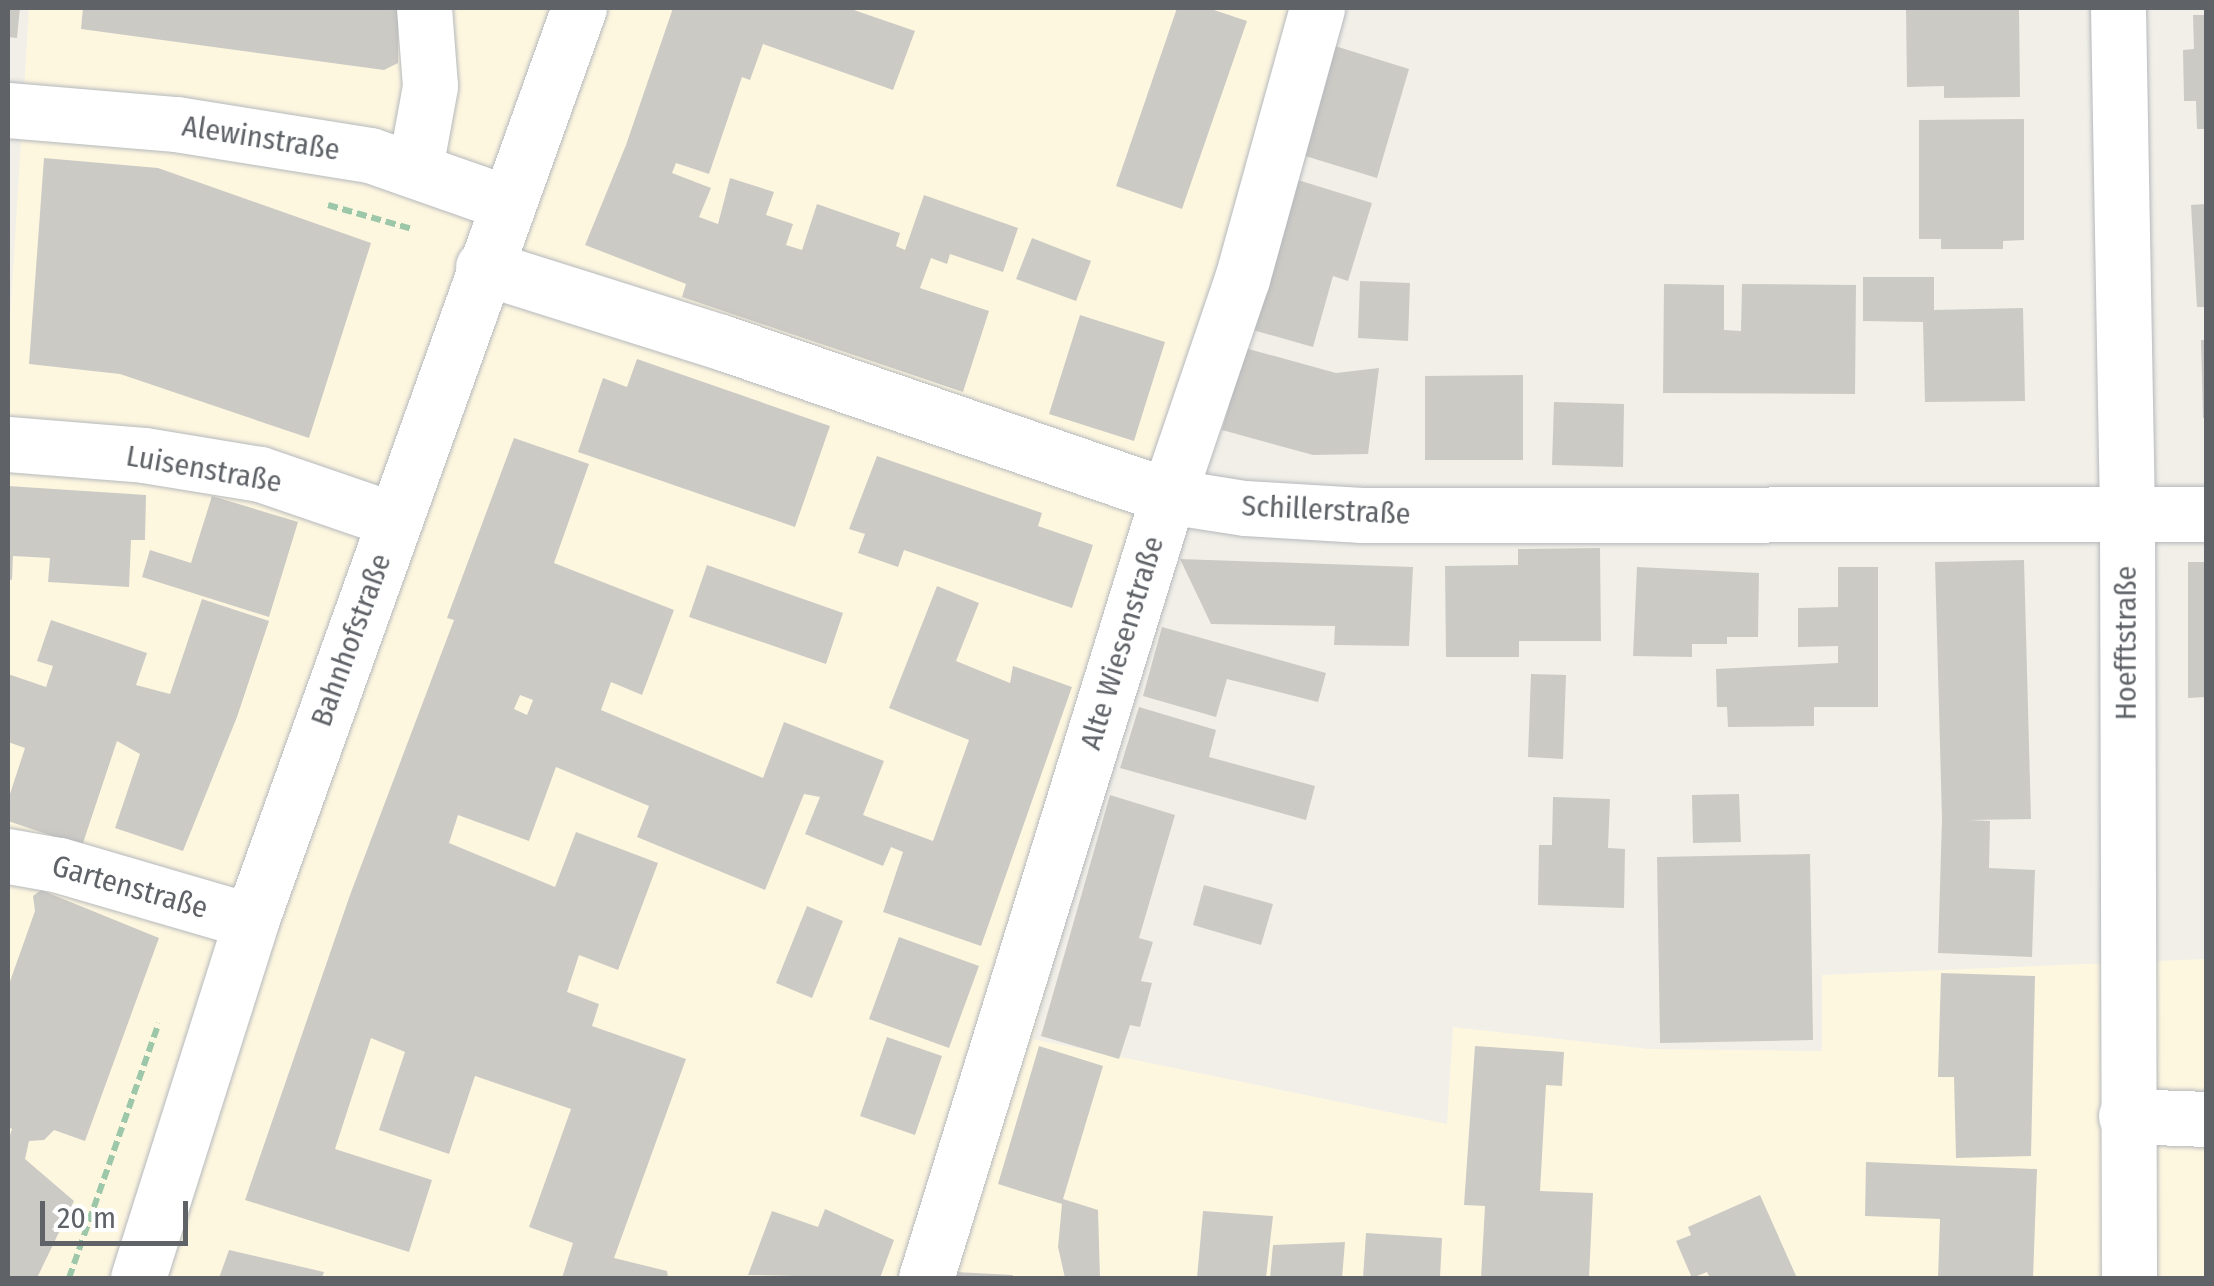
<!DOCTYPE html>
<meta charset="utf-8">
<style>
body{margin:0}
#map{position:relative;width:2214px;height:1286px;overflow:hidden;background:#f1efe8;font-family:"Fira Sans Condensed",sans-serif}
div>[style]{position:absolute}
.commercial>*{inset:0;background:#fef7e0}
.building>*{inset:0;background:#cccac5}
.path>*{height:6px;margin-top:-3px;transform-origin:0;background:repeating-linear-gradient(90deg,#9cc7a9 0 10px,transparent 0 15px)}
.roads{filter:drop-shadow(0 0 2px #b5b8bc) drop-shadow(0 0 2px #b5b8bc)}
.minor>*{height:55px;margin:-27.5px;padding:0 27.5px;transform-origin:27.5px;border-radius:27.5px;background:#fff}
span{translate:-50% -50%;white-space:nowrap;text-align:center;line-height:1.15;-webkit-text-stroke:8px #fff;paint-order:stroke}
.street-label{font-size:30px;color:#5f6368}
.frame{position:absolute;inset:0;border:10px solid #5f6368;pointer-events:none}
.scale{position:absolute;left:40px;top:1201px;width:148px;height:45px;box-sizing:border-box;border:5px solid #5f6368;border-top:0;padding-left:12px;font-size:30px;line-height:35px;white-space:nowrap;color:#5f6368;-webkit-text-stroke:8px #fff;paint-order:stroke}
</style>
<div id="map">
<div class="commercial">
<i style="clip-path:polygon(29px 8px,1302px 8px,1033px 1039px,1447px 1124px,1453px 1027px,1648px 1049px,1822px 1051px,1822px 975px,2206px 959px,2206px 1278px,8px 1278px,8px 355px)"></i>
</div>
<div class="building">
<i style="clip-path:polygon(8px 8px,20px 8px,17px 38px,8px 37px)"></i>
<i style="clip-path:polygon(83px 8px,398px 8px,398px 63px,384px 70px,81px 29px)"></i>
<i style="clip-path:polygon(673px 8px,848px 8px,915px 31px,893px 90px,763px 44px,750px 80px,742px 77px,709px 174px,676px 163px,672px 173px,711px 188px,699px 217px,718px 224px,730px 178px,774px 192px,766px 215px,793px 224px,786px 245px,802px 250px,817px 204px,900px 233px,896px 246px,905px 250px,924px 195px,1018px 228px,1003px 272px,950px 254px,947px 264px,931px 258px,920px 288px,989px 311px,963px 392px,682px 297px,686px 284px,585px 245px,626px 145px)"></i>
<i style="clip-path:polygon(1177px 8px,1208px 8px,1247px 21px,1182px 209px,1116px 186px)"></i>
<i style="clip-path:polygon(1906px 8px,2019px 8px,2020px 97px,1944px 98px,1944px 86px,1907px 87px)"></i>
<i style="clip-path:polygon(2193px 15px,2206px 15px,2206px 129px,2197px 129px,2196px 101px,2184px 101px,2183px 50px,2194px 49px)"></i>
<i style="clip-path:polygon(1335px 46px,1409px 69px,1377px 178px,1302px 155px)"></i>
<i style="clip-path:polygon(2024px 119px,2024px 240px,2003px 241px,2003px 249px,1941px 249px,1941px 239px,1919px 239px,1919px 120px)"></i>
<i style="clip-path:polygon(44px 158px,158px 168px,371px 243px,309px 438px,120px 374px,29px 364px)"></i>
<i style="clip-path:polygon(1298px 180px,1372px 203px,1348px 281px,1333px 276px,1313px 347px,1253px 330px)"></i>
<i style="clip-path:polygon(2206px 204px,2206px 307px,2197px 307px,2191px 205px)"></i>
<i style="clip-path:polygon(1032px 238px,1091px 261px,1076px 301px,1016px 279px)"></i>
<i style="clip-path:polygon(1863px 277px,1934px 277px,1934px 310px,2023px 308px,2025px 401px,1925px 402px,1923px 322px,1863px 321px)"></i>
<i style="clip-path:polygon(1360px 281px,1410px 283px,1408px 341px,1358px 338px)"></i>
<i style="clip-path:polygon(1664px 284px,1724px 285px,1724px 330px,1741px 331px,1742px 284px,1856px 285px,1855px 394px,1663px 393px)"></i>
<i style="clip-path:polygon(1080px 315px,1165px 342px,1134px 441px,1049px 414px)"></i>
<i style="clip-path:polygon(2201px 340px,2206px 340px,2206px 418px,2203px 418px)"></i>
<i style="clip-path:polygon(1245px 348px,1336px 373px,1379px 368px,1368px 454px,1313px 455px,1222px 430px)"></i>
<i style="clip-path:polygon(637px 359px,830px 426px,795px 527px,578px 452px,603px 378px,627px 387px)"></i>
<i style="clip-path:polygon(1523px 375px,1523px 460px,1425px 460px,1425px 376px)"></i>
<i style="clip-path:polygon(1554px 402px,1624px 404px,1623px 467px,1552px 465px)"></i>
<i style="clip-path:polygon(evenodd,514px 438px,589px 464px,554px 563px,674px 610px,642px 695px,611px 682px,601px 710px,763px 778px,784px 722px,884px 761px,863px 815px,933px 841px,969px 740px,889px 708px,937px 586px,979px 603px,956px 661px,1010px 683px,1013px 666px,1072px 687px,981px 946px,883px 912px,903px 852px,891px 847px,883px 866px,805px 834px,820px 797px,804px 794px,765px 890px,637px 837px,649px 806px,556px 767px,529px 841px,458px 815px,449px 843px,555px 887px,576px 832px,658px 863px,618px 970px,579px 955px,567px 992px,599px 1004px,592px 1026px,686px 1059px,614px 1258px,667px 1271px,668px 1278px,562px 1278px,573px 1243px,529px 1227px,571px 1109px,475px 1076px,449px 1154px,379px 1130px,405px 1052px,371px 1038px,335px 1149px,432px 1180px,409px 1252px,245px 1200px,350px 895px,454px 620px,447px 618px,514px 438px,520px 695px,533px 700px,527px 715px,514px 709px,520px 695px)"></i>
<i style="clip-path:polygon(877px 456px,1042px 513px,1038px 526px,1093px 545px,1072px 608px,904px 550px,898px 567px,858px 553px,865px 534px,849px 529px)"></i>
<i style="clip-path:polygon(8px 486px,146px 495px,145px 540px,131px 540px,129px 587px,48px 582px,50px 558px,13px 556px,12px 580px,8px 579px)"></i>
<i style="clip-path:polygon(212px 496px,298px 522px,269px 617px,142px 577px,150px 550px,191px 563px)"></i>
<i style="clip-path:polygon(1600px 548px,1601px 641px,1519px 641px,1519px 657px,1446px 657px,1445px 566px,1518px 565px,1518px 549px)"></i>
<i style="clip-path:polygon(1180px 559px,1413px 567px,1409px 646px,1334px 645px,1335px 626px,1211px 624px)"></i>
<i style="clip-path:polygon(2024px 560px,2031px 819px,1969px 820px,1990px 821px,1989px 868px,2035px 870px,2032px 957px,1938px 953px,1942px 819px,1935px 562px)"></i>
<i style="clip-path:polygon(2188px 562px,2206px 562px,2206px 697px,2188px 698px)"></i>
<i style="clip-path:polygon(707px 565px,843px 613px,826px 664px,689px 617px)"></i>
<i style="clip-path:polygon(1637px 567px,1759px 573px,1758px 637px,1727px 637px,1727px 644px,1692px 644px,1692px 657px,1633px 656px)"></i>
<i style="clip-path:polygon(1838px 567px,1878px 567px,1878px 707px,1814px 707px,1814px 726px,1728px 727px,1727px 707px,1717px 707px,1716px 669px,1838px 663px,1838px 646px,1798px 647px,1798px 608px,1838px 607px)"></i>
<i style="clip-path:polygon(202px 599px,269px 621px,237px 717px,183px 851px,115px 828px,140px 754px,117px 741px,82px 846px,8px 821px,8px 800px,25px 748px,8px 742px,8px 674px,46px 687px,53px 666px,37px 661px,51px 620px,147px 653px,136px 685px,170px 694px)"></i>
<i style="clip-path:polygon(1162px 627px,1326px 673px,1318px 702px,1227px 679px,1216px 717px,1143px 696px)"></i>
<i style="clip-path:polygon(1531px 674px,1566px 675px,1563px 759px,1528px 757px)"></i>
<i style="clip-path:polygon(1139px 707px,1216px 730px,1209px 757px,1315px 786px,1306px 820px,1120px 768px)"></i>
<i style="clip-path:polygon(1739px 794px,1741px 842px,1693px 843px,1692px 795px)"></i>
<i style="clip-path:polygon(1110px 795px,1175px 815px,1139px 938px,1153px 942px,1141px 981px,1152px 983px,1140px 1027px,1130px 1025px,1119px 1059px,1041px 1036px)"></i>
<i style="clip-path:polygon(1553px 797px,1610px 799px,1608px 848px,1625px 849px,1624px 908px,1538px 905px,1539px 845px,1552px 845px)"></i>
<i style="clip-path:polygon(1810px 854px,1813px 1040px,1660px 1043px,1657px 857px)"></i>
<i style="clip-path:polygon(1204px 885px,1273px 904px,1261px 945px,1193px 925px)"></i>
<i style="clip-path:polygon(41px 890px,159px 938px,85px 1141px,54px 1130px,44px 1140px,29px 1141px,25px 1159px,74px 1201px,37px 1278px,8px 1278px,8px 1141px,12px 1129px,8px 1127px,8px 987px,35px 911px,33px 896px)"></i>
<i style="clip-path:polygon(807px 906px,843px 921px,812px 998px,776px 983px)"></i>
<i style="clip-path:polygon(899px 937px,979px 966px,949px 1048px,869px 1019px)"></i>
<i style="clip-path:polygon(1941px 973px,2035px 976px,2031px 1156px,1956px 1158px,1954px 1077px,1938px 1077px)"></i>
<i style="clip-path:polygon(887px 1037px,942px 1056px,915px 1135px,860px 1116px)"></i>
<i style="clip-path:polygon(1039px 1046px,1103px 1066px,1063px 1199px,1098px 1210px,1100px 1278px,1065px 1278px,1058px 1247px,1062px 1204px,998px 1184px)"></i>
<i style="clip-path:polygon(1475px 1046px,1564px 1052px,1562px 1086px,1546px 1085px,1540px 1191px,1593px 1193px,1589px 1278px,1481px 1278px,1485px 1206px,1464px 1205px)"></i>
<i style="clip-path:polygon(1866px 1162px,2037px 1169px,2033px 1278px,1938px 1278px,1940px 1219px,1865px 1216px)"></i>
<i style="clip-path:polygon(1760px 1195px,1797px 1278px,1710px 1278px,1707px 1272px,1692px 1278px,1676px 1241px,1691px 1235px,1688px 1227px)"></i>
<i style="clip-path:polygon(825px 1209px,894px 1240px,880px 1278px,748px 1275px,772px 1211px,818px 1227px)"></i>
<i style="clip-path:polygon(1203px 1211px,1273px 1216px,1266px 1278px,1197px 1278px)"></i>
<i style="clip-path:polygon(1366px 1233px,1442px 1238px,1440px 1278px,1363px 1278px)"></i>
<i style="clip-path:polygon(1345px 1242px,1342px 1278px,1270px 1278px,1273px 1245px)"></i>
<i style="clip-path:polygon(229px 1250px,324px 1272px,322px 1278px,219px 1278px)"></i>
<i style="clip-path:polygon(956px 1272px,1013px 1275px,1012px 1278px,955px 1278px)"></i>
</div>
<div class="path">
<i style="left:328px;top:205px;width:87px;rotate:15.9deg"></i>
<i style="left:69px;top:1278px;width:270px;rotate:-70.6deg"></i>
</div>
<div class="roads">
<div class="minor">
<i style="left:2118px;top:8px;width:506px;rotate:88.98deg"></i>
<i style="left:2127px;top:514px;width:764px;rotate:89.85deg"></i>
<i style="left:8px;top:110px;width:169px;rotate:4.8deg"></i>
<i style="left:176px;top:124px;width:196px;rotate:9.1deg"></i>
<i style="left:370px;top:155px;width:145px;rotate:19.3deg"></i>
<i style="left:415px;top:168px;width:83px;rotate:-79.6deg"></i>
<i style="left:430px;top:86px;width:78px;rotate:-94.4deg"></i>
<i style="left:483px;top:267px;width:250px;rotate:17.5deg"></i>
<i style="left:721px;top:342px;width:473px;rotate:19deg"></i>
<i style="left:1168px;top:496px;width:78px;rotate:8.9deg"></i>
<i style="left:1245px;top:508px;width:117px;rotate:3.4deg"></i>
<i style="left:1362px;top:515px;width:844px;rotate:-0.07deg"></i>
<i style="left:8px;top:444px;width:136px;rotate:4.6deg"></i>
<i style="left:144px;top:455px;width:118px;rotate:9.3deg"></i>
<i style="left:260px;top:474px;width:142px;rotate:18.9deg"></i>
<i style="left:8px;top:856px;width:52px;rotate:10deg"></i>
<i style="left:59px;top:865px;width:200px;rotate:16.3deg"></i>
<i style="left:2126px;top:1116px;width:80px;rotate:2.1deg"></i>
<i style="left:138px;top:1278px;width:374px;rotate:-72.4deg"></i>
<i style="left:251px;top:921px;width:970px;rotate:-70.24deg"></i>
<i style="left:926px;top:1278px;width:819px;rotate:-72.8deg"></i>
<i style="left:1168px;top:496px;width:229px;rotate:-71.2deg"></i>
<i style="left:1242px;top:279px;width:281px;rotate:-74.5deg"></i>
</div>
</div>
<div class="street-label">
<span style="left:261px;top:138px;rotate:9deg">Alewinstraße</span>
<span style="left:204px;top:469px;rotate:10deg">Luisenstraße</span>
<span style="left:1326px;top:510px;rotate:3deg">Schillerstraße</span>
<span style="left:351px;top:640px;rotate:-70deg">Bahnhofstraße</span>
<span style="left:1122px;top:643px;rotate:-73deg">Alte Wiesenstraße</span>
<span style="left:2126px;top:643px;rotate:-90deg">Hoefftstraße</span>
<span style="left:130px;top:887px;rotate:16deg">Gartenstraße</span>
</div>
<div class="frame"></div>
<div class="scale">20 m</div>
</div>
